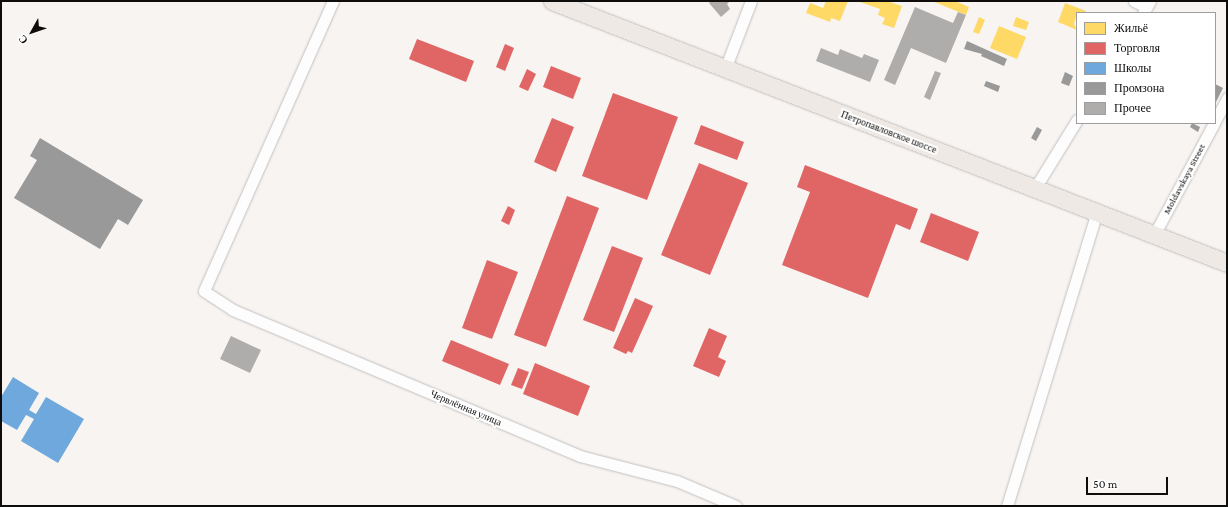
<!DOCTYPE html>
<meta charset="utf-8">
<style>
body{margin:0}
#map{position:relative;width:1228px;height:507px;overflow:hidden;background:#f7f4f2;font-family:"Crimson Pro",serif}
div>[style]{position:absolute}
.homes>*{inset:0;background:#ffd966}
.shops>*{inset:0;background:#e06666}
.schools>*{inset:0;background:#6fa8dc}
.industry>*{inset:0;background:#999}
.building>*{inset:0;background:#afadab}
.roads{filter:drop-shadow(0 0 1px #c3c0bf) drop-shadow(0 0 1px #c3c0bf)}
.minor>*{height:11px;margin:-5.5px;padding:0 5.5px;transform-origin:5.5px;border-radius:5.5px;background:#fefdfd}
.primary>*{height:17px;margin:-8.5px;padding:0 8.5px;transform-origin:8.5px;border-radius:8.5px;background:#eee9e4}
span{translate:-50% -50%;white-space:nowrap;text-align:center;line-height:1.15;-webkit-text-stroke:4px #fff;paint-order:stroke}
.street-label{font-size:10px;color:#0f0d0c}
.frame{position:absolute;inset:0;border:2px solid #0f0d0c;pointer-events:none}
.legend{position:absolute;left:1076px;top:12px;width:140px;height:112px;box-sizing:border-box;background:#fff;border:1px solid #9f9e9e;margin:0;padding:5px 7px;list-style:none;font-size:12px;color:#0f0d0c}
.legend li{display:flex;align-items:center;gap:8px;height:20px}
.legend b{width:20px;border:1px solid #9f9e9e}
.north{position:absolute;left:12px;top:12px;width:40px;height:40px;-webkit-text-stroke:3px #fff;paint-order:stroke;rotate:230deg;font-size:11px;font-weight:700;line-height:16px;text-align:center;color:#0f0d0c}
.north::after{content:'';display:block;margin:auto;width:14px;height:18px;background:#0f0d0c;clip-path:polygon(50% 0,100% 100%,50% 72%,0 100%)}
.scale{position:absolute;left:1086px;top:477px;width:82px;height:18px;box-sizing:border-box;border:2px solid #0f0d0c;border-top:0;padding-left:5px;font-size:12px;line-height:14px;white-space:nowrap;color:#0f0d0c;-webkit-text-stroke:3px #fff;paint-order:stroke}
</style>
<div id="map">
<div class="homes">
<i style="clip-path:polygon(826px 1px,848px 1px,840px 21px,831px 18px,830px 22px,806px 13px,810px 3px,823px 8px)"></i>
<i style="clip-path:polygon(857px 1px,887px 1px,902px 6px,894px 28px,882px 24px,885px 18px,878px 15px,880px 9px)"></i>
<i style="clip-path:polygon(932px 1px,955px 1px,969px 7px,966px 15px)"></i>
<i style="clip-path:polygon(1065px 3px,1086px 11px,1085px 13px,1077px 13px,1074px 24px,1077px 30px,1058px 22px)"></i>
<i style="clip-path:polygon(979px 17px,985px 20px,979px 34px,973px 32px)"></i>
<i style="clip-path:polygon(1016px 17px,1029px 22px,1026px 30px,1013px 26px)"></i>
<i style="clip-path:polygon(999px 26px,1026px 37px,1017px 59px,990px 48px)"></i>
</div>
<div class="shops">
<i style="clip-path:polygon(417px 39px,474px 61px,466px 82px,409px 59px)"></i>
<i style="clip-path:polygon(505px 44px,514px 48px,505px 71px,496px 67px)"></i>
<i style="clip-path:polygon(551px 66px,581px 78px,573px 99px,543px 87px)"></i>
<i style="clip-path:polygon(527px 69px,536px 74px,528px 91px,519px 87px)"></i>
<i style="clip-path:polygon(613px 93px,678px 117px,647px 200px,582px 176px)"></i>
<i style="clip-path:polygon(552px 118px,574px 127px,556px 172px,534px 162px)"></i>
<i style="clip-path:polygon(701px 125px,744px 142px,737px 160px,694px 144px)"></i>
<i style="clip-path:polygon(699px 163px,748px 183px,710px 275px,661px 255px)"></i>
<i style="clip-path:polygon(805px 165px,918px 209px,910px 230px,896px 224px,868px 298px,782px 265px,810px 192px,797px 187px)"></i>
<i style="clip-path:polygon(567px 196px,599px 208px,546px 347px,514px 335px)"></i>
<i style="clip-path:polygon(508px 206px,515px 210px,509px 225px,501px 221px)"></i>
<i style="clip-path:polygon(931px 213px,979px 232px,968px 261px,920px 242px)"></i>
<i style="clip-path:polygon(612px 246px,643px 258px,614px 332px,583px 320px)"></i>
<i style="clip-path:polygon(487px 260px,518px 272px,492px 339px,462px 328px)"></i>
<i style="clip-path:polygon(635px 298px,653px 306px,632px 353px,628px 351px,626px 354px,613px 348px)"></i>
<i style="clip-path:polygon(709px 328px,727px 336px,718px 357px,726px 361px,719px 377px,693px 366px)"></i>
<i style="clip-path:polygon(451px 340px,509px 364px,500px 385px,442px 361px)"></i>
<i style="clip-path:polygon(535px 363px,590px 386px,578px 416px,523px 394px)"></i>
<i style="clip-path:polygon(518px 368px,529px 372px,522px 389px,511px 385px)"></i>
</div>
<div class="schools">
<i style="clip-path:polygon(13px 377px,39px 393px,29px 410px,36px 414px,46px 397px,84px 419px,58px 463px,21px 441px,34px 419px,26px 415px,17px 430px,1px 421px,1px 397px)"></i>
</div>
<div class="industry">
<i style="clip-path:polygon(967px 41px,1007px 59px,1004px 66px,981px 56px,982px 54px,964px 49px)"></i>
<i style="clip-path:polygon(1065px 72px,1073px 76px,1069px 86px,1061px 83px)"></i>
<i style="clip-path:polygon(986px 81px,1000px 86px,998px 92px,984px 86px)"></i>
<i style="clip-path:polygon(1215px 84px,1223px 88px,1215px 104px)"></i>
<i style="clip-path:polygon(1192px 123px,1200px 127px,1198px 132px,1190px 127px)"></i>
<i style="clip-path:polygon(1037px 127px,1042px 130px,1036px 141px,1031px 138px)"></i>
<i style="clip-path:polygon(40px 138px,143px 200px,128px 225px,118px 219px,100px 249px,14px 198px,37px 160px,30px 156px)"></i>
</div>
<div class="building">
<i style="clip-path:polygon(711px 1px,730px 1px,727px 4px,730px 9px,721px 17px,709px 3px)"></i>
<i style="clip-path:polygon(915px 7px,953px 23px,958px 12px,966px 15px,946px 63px,911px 48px,895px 85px,884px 80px)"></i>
<i style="clip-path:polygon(821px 48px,838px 55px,840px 49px,862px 58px,864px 54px,879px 60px,870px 82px,816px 61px)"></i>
<i style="clip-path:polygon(935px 71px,941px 73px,930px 100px,924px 97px)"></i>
<i style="clip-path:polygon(231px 336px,261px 350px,250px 373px,220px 359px)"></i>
</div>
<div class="roads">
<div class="minor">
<i style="left:333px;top:1px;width:317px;rotate:114deg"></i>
<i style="left:204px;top:291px;width:35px;rotate:33deg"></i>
<i style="left:233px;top:310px;width:376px;rotate:22.8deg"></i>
<i style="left:580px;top:456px;width:100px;rotate:14.5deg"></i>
<i style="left:677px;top:481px;width:64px;rotate:23deg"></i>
<i style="left:1134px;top:1px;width:14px;rotate:25deg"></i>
<i style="left:1143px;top:13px;width:14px;rotate:-60deg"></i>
<i style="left:725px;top:69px;width:73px;rotate:-69.1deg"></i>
<i style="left:1215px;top:121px;width:26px;rotate:-62deg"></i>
<i style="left:1035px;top:188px;width:80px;rotate:-58.3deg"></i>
<i style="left:1154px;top:235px;width:127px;rotate:-61.8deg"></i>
<i style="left:1007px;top:506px;width:307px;rotate:-73deg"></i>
</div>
<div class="primary">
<i style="left:552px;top:1px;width:724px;rotate:21.21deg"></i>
</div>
</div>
<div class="street-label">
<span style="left:889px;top:132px;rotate:21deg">Петропавловское шоссе</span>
<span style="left:1184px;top:179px;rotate:-62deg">Moldavskaya Street</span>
<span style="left:466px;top:408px;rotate:23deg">Червлённая улица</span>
</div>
<div class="frame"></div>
<ul class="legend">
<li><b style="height:11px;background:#ffd966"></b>Жильё</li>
<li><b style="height:11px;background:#e06666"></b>Торговля</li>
<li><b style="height:11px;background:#6fa8dc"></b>Школы</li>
<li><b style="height:11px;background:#999"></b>Промзона</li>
<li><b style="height:11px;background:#afadab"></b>Прочее</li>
</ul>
<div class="north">С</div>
<div class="scale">50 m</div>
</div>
